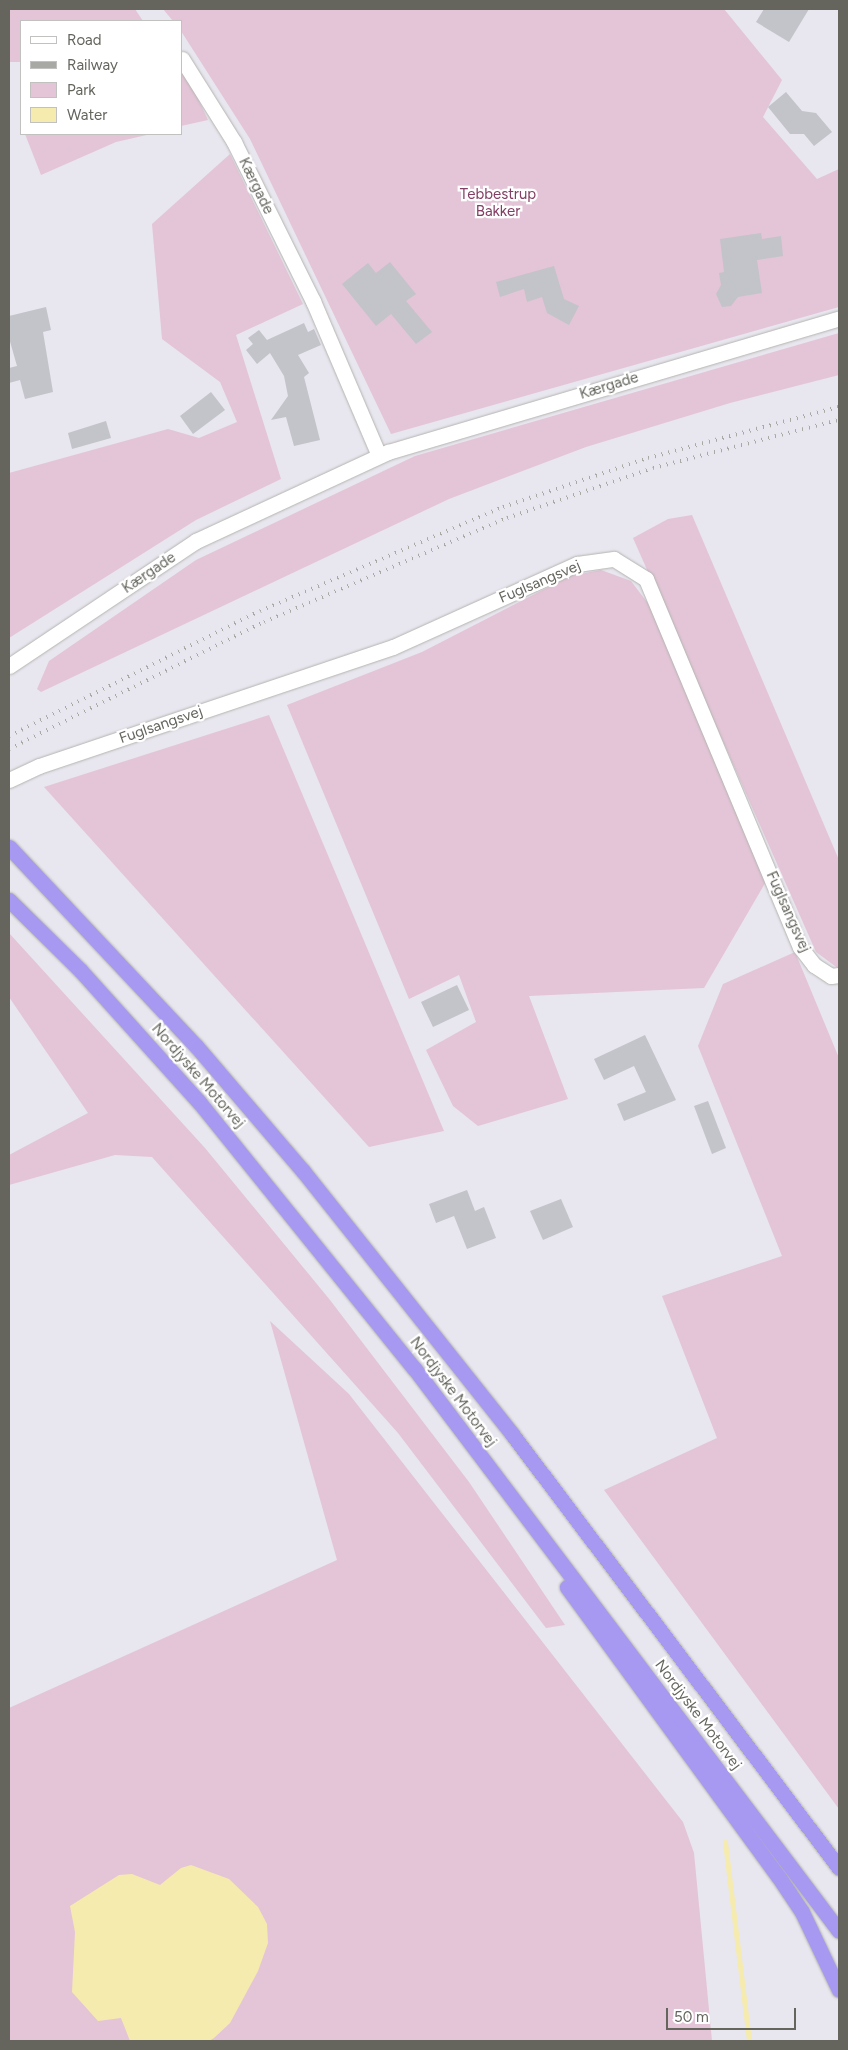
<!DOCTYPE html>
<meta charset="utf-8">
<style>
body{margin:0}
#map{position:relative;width:848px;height:2050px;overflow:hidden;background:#e8e6ee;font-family:Figtree,sans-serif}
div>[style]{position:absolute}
.green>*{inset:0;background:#e3c5d7}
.water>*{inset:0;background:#f6ebae}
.stream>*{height:5px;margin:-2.5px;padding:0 2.5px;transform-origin:2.5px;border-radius:2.5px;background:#f6ebae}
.building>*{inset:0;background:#c3c3ca}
.roads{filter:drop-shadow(0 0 1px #b4b4af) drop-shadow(0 0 1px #b4b4af)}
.minor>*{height:15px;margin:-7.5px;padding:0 7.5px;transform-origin:7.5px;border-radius:7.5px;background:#fff}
.highway>*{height:15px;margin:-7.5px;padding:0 7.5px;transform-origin:7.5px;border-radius:7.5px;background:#a799f2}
.rail>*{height:4px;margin-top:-2px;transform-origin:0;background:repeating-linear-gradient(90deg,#a8a8a5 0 1px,transparent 0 7px)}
span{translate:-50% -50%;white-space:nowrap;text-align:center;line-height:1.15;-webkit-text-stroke:4.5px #fff;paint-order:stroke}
.street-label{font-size:15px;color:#65655e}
.park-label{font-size:15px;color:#833f63}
.frame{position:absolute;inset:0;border:10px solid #65655e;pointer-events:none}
.legend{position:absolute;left:20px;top:20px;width:162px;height:115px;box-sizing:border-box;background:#fff;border:1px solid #c1c1bf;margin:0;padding:6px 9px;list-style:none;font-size:15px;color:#65655e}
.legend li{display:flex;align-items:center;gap:10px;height:25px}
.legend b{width:25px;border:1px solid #c1c1bf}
.scale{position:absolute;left:666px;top:2008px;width:130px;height:22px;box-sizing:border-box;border:2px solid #65655e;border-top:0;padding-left:6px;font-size:15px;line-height:18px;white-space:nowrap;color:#65655e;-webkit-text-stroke:4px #fff;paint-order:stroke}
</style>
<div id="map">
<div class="green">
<i style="clip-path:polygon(9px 9px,135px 9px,143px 21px,21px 21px,21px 62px,9px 62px)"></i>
<i style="clip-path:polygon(163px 9px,724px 9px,782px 80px,763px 117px,817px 179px,839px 169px,839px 307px,391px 434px,250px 139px,181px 31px,181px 21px,173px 21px)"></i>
<i style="clip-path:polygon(186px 73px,208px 120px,181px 126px,181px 74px)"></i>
<i style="clip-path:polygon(25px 134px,151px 134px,116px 142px,41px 175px)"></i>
<i style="clip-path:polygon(230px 154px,303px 304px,236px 335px,281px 479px,196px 520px,9px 638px,9px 473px,168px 429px,199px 438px,237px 422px,220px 382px,162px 339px,152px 224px)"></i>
<i style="clip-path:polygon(839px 333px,839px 375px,730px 403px,586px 447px,449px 499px,41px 692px,37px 689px,49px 661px,196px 560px,415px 456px)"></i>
<i style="clip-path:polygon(692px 515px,839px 860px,839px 969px,816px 952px,633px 538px,668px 519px)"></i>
<i style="clip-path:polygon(601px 570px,631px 581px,656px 614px,768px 878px,704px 988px,529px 996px,568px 1099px,478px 1126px,453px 1106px,426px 1050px,476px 1022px,459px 975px,409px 999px,287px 705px,422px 652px,570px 576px)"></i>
<i style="clip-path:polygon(269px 715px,444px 1131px,369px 1147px,44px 787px)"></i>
<i style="clip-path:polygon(9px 933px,205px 1148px,330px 1300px,469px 1482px,565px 1625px,546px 1628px,398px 1433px,152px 1157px,115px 1155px,9px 1185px,9px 1155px,88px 1113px,9px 997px)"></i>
<i style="clip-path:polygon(795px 952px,839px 1058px,839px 1809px,604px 1490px,717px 1438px,662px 1296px,782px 1256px,698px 1046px,723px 984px)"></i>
<i style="clip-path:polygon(270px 1321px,349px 1394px,683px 1822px,694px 1853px,712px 2041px,9px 2041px,9px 1708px,337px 1560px)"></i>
</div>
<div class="water">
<i style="clip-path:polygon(191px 1865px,229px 1879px,258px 1907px,267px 1924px,268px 1943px,258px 1971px,230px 2023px,214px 2038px,209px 2041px,130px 2041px,121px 2018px,98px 2021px,72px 1992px,75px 1932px,70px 1906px,119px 1875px,132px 1874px,160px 1885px,181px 1868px)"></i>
</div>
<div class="stream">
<i style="left:725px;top:1842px;width:200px;rotate:83.1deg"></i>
</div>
<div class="building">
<i style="clip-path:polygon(764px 9px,809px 9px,789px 42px,756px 22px)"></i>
<i style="clip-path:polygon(786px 92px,802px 111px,816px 113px,832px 132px,814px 146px,804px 134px,790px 134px,768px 107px)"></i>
<i style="clip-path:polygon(761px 233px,762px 239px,781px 236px,783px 256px,757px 260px,762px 293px,738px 297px,731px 306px,722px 307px,716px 294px,721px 285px,719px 273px,724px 272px,720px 239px)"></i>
<i style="clip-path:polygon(390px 262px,416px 294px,406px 301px,432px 332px,416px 344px,391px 314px,376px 326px,342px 284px,368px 263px,376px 273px)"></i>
<i style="clip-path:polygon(554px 266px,564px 299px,579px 306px,569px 325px,547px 313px,542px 297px,527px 302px,524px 289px,500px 297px,496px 282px)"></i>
<i style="clip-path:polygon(46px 307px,51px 330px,43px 332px,53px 392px,25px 399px,20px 380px,9px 383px,9px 368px,17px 366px,9px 338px,9px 316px)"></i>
<i style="clip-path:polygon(304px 323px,308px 332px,314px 329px,321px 345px,298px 355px,309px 373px,304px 377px,320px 440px,294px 446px,286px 417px,271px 420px,288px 396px,284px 376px,270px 353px,257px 364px,246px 350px,253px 344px,248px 338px,259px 330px,267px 340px)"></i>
<i style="clip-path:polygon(211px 392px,225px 410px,193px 434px,180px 416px)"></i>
<i style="clip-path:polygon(106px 421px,111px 438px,72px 449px,68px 433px)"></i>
<i style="clip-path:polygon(457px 985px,469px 1010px,433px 1027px,421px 1002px)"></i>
<i style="clip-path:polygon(645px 1035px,676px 1100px,624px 1121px,617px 1104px,646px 1092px,634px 1066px,604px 1080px,594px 1059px)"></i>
<i style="clip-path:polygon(708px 1101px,726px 1148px,712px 1154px,694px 1106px)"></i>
<i style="clip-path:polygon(467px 1190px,475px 1211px,484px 1207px,496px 1238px,467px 1249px,454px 1216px,436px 1223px,429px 1204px)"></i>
<i style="clip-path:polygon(561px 1199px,573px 1227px,543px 1240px,530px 1211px)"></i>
</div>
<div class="roads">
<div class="minor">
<i style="left:182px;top:59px;width:98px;rotate:57.9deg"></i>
<i style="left:234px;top:142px;width:178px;rotate:63.6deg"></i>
<i style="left:313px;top:301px;width:168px;rotate:66.9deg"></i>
<i style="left:9px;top:666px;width:225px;rotate:-33.8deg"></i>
<i style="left:196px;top:541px;width:212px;rotate:-24.9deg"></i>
<i style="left:388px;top:452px;width:470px;rotate:-16.5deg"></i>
<i style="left:9px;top:780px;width:33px;rotate:-25deg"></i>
<i style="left:39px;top:766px;width:373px;rotate:-18.6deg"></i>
<i style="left:393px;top:647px;width:202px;rotate:-24.3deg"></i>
<i style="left:577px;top:564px;width:37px;rotate:-8deg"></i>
<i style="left:614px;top:559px;width:38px;rotate:32deg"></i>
<i style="left:646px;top:579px;width:399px;rotate:67.3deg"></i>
<i style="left:800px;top:947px;width:23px;rotate:52deg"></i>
<i style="left:814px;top:965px;width:20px;rotate:33deg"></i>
<i style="left:831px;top:976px;width:8px;rotate:-7deg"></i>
</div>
<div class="highway">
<i style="left:9px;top:847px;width:274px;rotate:46.8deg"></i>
<i style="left:197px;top:1047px;width:163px;rotate:49.5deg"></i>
<i style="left:303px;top:1171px;width:336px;rotate:51.5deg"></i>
<i style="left:512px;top:1434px;width:543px;rotate:53deg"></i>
<i style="left:9px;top:900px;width:101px;rotate:44.6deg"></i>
<i style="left:81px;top:971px;width:176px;rotate:48deg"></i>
<i style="left:199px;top:1102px;width:342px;rotate:51.1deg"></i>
<i style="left:414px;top:1368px;width:705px;rotate:52.95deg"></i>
<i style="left:567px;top:1587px;width:358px;rotate:53.9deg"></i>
<i style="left:778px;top:1876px;width:43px;rotate:56.3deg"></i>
<i style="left:802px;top:1912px;width:86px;rotate:64.6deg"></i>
</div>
</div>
<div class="rail">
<i style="left:9px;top:736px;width:280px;rotate:-26.5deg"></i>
<i style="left:260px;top:611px;width:264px;rotate:-23.2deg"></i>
<i style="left:503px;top:507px;width:153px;rotate:-18.7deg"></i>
<i style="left:648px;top:458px;width:198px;rotate:-15deg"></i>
<i style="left:9px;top:749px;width:285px;rotate:-26.5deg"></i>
<i style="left:264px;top:622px;width:264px;rotate:-23.2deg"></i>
<i style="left:507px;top:518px;width:154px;rotate:-18.9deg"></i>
<i style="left:653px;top:468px;width:192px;rotate:-14.5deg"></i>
</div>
<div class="street-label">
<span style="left:256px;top:186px;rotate:64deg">Kærgade</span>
<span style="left:609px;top:386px;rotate:-17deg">Kærgade</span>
<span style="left:149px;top:573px;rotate:-34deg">Kærgade</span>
<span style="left:540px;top:582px;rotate:-23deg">Fuglsangsvej</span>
<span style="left:161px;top:725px;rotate:-19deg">Fuglsangsvej</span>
<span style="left:788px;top:912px;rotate:66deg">Fuglsangsvej</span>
<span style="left:198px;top:1076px;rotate:49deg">Nordjyske Motorvej</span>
<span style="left:453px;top:1392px;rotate:53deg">Nordjyske Motorvej</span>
<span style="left:698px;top:1715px;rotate:53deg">Nordjyske Motorvej</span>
</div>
<div class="park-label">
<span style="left:498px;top:203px">Tebbestrup<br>Bakker</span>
</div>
<div class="frame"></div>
<ul class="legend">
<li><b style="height:6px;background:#fff"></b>Road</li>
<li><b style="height:6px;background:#a8a8a5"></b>Railway</li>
<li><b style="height:14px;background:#e3c5d7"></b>Park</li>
<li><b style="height:14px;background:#f6ebae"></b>Water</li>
</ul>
<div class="scale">50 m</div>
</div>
